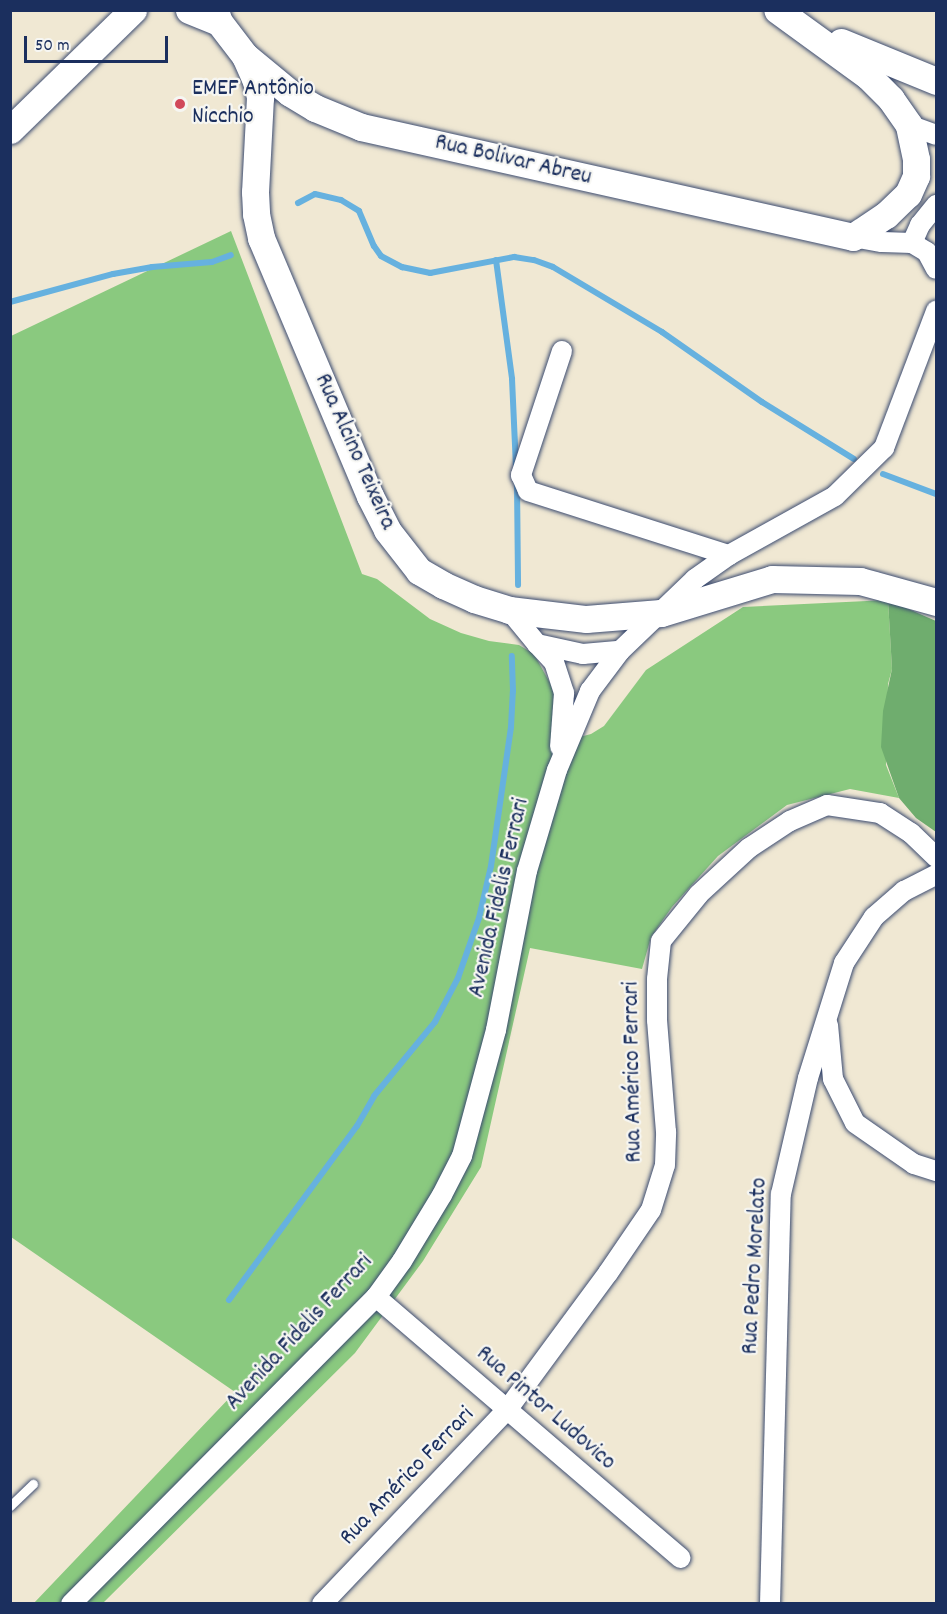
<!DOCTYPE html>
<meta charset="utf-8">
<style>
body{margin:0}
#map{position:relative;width:947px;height:1614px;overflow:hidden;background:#f0e8d3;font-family:Dekko,sans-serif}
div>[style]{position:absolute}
.green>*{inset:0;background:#8ac97f}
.forest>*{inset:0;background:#6fad6e}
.stream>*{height:6px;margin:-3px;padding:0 3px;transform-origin:3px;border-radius:3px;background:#66b1df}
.roads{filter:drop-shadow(0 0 2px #3b4b70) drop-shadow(0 0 2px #3b4b70)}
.lane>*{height:9px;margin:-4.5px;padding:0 4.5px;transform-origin:4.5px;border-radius:4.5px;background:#fff}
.street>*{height:20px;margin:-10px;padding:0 10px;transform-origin:10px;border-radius:10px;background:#fff}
.secondary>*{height:27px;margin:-13.5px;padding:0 13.5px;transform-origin:13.5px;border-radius:13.5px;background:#fff}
.dots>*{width:16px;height:16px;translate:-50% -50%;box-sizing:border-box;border:3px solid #f6f6f2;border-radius:50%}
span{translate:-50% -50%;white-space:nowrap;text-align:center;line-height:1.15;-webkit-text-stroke:4.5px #f6f6f2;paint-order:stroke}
.poi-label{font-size:24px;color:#1b2f5e}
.left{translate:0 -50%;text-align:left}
.street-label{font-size:24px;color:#1b2f5e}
.frame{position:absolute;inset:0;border:12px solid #1b2f5e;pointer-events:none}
.scale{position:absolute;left:24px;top:36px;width:144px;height:27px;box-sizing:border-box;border:3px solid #1b2f5e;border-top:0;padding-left:8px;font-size:18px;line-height:21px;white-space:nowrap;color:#1b2f5e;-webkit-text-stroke:4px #f6f6f2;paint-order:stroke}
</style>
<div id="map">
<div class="green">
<i style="clip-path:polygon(231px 231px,362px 574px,377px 579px,430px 619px,461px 633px,489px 641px,519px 645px,534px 654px,550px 683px,565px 724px,576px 738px,591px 734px,604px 726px,646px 670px,743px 607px,888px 600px,892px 669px,888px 684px,886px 765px,899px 798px,850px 789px,787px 805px,718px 856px,672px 907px,651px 937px,642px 969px,530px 948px,481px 1167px,423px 1261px,355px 1353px,103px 1603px,34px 1603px,235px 1392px,11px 1237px,11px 336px)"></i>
</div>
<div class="forest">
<i style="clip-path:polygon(888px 600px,936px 621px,936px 832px,916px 818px,899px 798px,881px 747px,883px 711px,892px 669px)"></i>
</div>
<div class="stream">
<i style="left:298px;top:203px;width:19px;rotate:-28deg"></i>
<i style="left:315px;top:194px;width:27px;rotate:13deg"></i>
<i style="left:341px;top:200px;width:21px;rotate:31deg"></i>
<i style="left:359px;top:211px;width:38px;rotate:67deg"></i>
<i style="left:374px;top:246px;width:12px;rotate:55deg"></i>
<i style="left:381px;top:256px;width:24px;rotate:28deg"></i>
<i style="left:402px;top:267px;width:29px;rotate:12deg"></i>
<i style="left:430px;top:273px;width:86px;rotate:-10.8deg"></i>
<i style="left:514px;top:257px;width:20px;rotate:9deg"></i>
<i style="left:534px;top:260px;width:20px;rotate:20deg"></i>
<i style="left:553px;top:267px;width:127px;rotate:30.8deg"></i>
<i style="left:662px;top:332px;width:122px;rotate:35deg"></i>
<i style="left:762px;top:402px;width:108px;rotate:31.8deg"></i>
<i style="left:496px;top:260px;width:120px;rotate:82.3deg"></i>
<i style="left:512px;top:379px;width:89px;rotate:87.4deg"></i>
<i style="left:10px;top:302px;width:107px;rotate:-15.2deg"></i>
<i style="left:113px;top:274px;width:40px;rotate:-10deg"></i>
<i style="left:152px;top:267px;width:60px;rotate:-4.8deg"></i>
<i style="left:212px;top:262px;width:20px;rotate:-20deg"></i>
<i style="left:883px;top:474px;width:57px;rotate:20.7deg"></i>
<i style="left:517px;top:484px;width:101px;rotate:89.4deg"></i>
<i style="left:229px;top:1300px;width:216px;rotate:-53.7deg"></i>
<i style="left:357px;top:1126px;width:34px;rotate:-60deg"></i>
<i style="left:374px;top:1096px;width:96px;rotate:-50.5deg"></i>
<i style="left:435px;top:1022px;width:50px;rotate:-62.4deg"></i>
<i style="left:458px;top:978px;width:64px;rotate:-70.7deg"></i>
<i style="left:479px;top:918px;width:53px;rotate:-77deg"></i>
<i style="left:491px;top:866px;width:140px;rotate:-81.8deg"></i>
<i style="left:511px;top:727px;width:36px;rotate:-87deg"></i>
<i style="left:513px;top:691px;width:35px;rotate:-92deg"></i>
</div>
<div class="roads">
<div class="lane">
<i style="left:10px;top:1506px;width:32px;rotate:-44deg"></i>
</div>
<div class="street">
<i style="left:909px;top:125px;width:29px;rotate:20deg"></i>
<i style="left:853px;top:237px;width:29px;rotate:10deg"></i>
<i style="left:882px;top:242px;width:30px;rotate:2deg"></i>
<i style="left:912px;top:243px;width:17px;rotate:31deg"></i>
<i style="left:927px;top:252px;width:19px;rotate:62deg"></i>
<i style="left:912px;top:243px;width:20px;rotate:-66deg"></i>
<i style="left:920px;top:225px;width:26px;rotate:-51deg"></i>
<i style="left:562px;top:351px;width:131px;rotate:108.3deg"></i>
<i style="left:521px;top:475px;width:17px;rotate:66deg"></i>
<i style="left:528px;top:491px;width:211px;rotate:17.7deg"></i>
<i style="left:509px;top:610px;width:44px;rotate:50.5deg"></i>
<i style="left:537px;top:644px;width:47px;rotate:12.3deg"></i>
<i style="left:583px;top:654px;width:37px;rotate:-5deg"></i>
<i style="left:620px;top:651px;width:104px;rotate:-43.8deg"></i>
<i style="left:695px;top:579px;width:42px;rotate:-35.2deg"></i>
<i style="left:729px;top:555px;width:121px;rotate:-29.1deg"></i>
<i style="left:835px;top:496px;width:69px;rotate:-44.4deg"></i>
<i style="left:884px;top:448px;width:147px;rotate:-69.2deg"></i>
<i style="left:537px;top:644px;width:25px;rotate:47deg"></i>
<i style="left:554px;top:662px;width:33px;rotate:72deg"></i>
<i style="left:564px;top:693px;width:54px;rotate:94.2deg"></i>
<i style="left:828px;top:1025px;width:54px;rotate:84.7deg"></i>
<i style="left:833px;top:1079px;width:49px;rotate:63.4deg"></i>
<i style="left:855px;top:1123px;width:72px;rotate:34.8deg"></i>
<i style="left:914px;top:1164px;width:23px;rotate:18deg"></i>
<i style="left:376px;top:1297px;width:401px;rotate:40.6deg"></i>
<i style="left:71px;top:1604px;width:433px;rotate:-45.2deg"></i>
<i style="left:376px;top:1297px;width:44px;rotate:-54.2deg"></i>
<i style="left:402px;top:1261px;width:77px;rotate:-58.8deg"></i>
<i style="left:442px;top:1195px;width:44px;rotate:-62.9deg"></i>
<i style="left:462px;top:1156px;width:131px;rotate:-74.9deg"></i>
<i style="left:496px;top:1030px;width:162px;rotate:-79deg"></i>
<i style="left:527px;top:871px;width:105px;rotate:-73.5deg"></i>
<i style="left:557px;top:770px;width:86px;rotate:-67.3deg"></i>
<i style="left:590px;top:691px;width:50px;rotate:-53.1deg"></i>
<i style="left:322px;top:1604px;width:268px;rotate:-46.4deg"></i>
<i style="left:507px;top:1410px;width:170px;rotate:-53.6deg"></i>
<i style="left:608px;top:1273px;width:76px;rotate:-55.7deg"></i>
<i style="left:651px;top:1210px;width:47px;rotate:-72.7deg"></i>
<i style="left:665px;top:1165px;width:33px;rotate:-88deg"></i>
<i style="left:666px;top:1132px;width:112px;rotate:-94.6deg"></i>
<i style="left:657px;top:1020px;width:41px;rotate:-90deg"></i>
<i style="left:657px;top:979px;width:38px;rotate:-84deg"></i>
<i style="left:661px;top:941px;width:60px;rotate:-51deg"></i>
<i style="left:699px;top:894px;width:68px;rotate:-42.6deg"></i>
<i style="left:749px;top:848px;width:49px;rotate:-33.4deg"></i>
<i style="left:790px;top:821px;width:40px;rotate:-23.4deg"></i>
<i style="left:827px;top:805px;width:54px;rotate:8.6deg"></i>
<i style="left:880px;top:813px;width:37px;rotate:33deg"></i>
<i style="left:911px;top:833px;width:35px;rotate:44deg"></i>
<i style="left:770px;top:1604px;width:410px;rotate:-88.5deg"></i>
<i style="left:781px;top:1194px;width:119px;rotate:-76.9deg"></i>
<i style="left:808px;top:1078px;width:121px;rotate:-72.6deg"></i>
<i style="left:844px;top:963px;width:55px;rotate:-56.9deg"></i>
<i style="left:874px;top:917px;width:40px;rotate:-41deg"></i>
<i style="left:904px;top:891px;width:36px;rotate:-27deg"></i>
</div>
<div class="secondary">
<i style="left:189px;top:10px;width:32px;rotate:22deg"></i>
<i style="left:215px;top:10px;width:13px;rotate:72deg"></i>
<i style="left:219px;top:22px;width:43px;rotate:52.6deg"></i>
<i style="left:245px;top:56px;width:58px;rotate:39.4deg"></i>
<i style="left:290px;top:93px;width:29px;rotate:31deg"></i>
<i style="left:315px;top:108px;width:50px;rotate:22.4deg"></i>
<i style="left:361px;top:127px;width:504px;rotate:12.6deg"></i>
<i style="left:853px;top:237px;width:40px;rotate:-34deg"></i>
<i style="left:886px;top:215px;width:30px;rotate:-44deg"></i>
<i style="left:908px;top:194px;width:20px;rotate:-66deg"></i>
<i style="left:916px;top:176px;width:17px;rotate:-90deg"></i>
<i style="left:916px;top:159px;width:35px;rotate:-102deg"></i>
<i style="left:909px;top:125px;width:32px;rotate:-125deg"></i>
<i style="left:891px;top:99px;width:33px;rotate:-135deg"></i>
<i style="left:868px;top:76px;width:112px;rotate:-144deg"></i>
<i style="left:841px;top:42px;width:103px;rotate:22.3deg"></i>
<i style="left:245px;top:56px;width:24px;rotate:66deg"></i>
<i style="left:255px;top:78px;width:20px;rotate:75deg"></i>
<i style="left:260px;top:97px;width:95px;rotate:93deg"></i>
<i style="left:255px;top:192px;width:22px;rotate:87deg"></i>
<i style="left:256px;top:214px;width:25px;rotate:78deg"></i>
<i style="left:261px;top:238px;width:280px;rotate:67.1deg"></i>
<i style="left:370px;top:496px;width:38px;rotate:63deg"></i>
<i style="left:387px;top:530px;width:52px;rotate:52deg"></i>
<i style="left:419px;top:571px;width:28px;rotate:30deg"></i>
<i style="left:443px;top:585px;width:34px;rotate:24deg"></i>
<i style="left:474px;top:599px;width:37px;rotate:17deg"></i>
<i style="left:509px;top:610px;width:78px;rotate:6.7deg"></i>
<i style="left:586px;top:619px;width:75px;rotate:-4.6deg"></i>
<i style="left:661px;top:613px;width:116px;rotate:-17deg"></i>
<i style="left:772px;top:579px;width:88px;rotate:1.3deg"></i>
<i style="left:860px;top:581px;width:79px;rotate:15.4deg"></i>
<i style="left:10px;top:130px;width:172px;rotate:-44.3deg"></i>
</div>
</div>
<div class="dots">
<i style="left:180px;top:104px;background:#d1495b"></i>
</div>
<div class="poi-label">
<span class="left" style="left:192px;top:104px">EMEF Antônio<br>Nicchio</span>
</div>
<div class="street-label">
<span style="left:513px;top:161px;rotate:13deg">Rua Bolivar Abreu</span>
<span style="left:354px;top:452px;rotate:66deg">Rua Alcino Teixeira</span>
<span style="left:500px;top:898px;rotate:-77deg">Avenida Fidelis Ferrari</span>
<span style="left:634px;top:1072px;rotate:-91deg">Rua Américo Ferrari</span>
<span style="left:756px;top:1266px;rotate:-87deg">Rua Pedro Morelato</span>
<span style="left:300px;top:1333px;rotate:-47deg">Avenida Fidelis Ferrari</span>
<span style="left:545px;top:1409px;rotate:41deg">Rua Pintor Ludovico</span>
<span style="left:408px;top:1477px;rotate:-46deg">Rua Américo Ferrari</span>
</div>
<div class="frame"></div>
<div class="scale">50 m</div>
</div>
